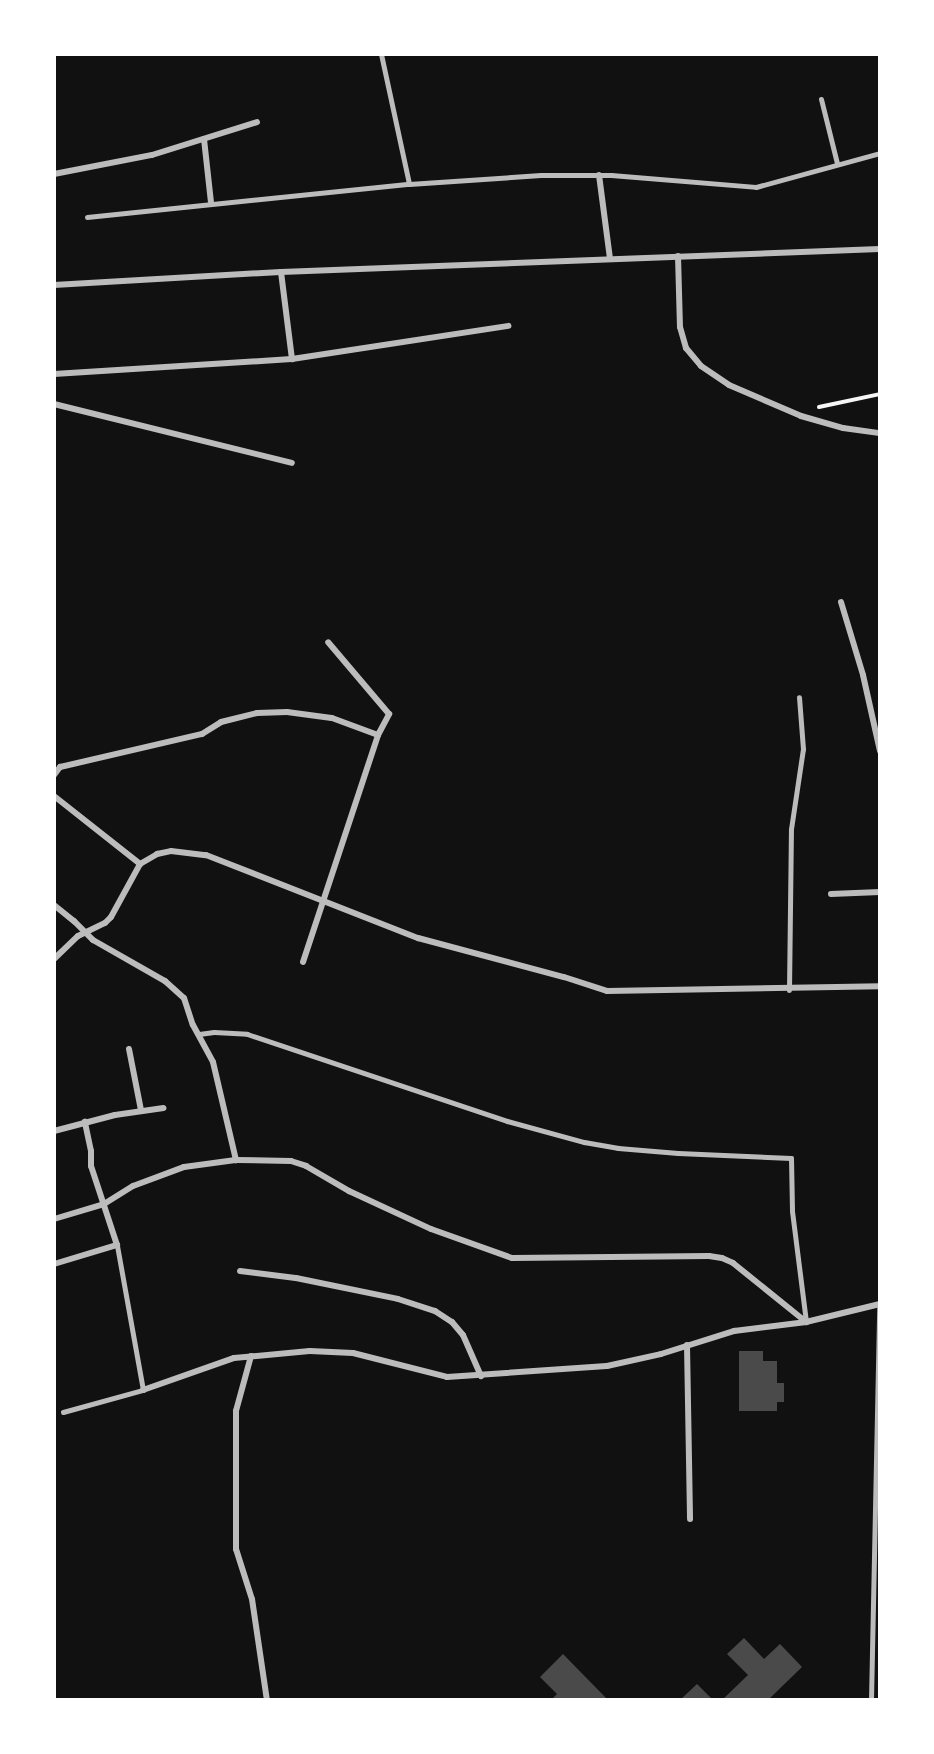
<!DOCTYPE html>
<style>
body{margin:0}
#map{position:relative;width:934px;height:1754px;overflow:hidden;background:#111;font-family:"Crimson Pro",serif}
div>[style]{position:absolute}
.building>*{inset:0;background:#4a4a4a}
.path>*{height:4px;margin:-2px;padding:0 2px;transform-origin:2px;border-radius:2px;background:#f5f5f5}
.pedestrian>*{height:5px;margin:-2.5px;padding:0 2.5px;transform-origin:2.5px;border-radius:2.5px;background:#bcbcbc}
.minor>*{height:6px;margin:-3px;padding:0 3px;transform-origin:3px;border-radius:3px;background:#bcbcbc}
span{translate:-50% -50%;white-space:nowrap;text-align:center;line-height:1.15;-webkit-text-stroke:5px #fff;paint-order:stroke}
.frame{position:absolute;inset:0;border:56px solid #fff;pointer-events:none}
</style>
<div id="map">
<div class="building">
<i style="clip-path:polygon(739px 1351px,763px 1351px,763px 1361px,777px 1361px,777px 1383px,784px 1383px,784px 1402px,777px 1402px,777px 1411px,739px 1411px)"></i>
<i style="clip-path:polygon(744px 1638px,764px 1659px,780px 1644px,802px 1667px,768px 1700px,722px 1700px,748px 1675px,727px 1654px)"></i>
<i style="clip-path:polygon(563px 1654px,608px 1700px,551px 1700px,557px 1694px,540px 1677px)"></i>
<i style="clip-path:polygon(697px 1684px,713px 1700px,680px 1700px)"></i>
</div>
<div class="path">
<i style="left:819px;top:407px;width:62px;rotate:-12deg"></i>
</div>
<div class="pedestrian">
<i style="left:381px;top:54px;width:133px;rotate:77.8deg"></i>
<i style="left:821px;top:99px;width:66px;rotate:76deg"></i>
<i style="left:87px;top:217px;width:324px;rotate:-5.9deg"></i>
<i style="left:409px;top:184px;width:132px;rotate:-3.9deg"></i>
<i style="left:541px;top:175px;width:70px"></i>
<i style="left:611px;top:175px;width:145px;rotate:4.7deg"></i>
<i style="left:756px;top:187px;width:129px;rotate:-15.3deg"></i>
<i style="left:789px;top:990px;width:161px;rotate:-89.3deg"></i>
<i style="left:791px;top:829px;width:81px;rotate:-81.5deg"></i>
<i style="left:803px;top:749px;width:52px;rotate:-94.4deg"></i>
<i style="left:199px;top:1034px;width:15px;rotate:-8deg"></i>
<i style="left:214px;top:1032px;width:33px;rotate:3deg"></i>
<i style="left:247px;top:1034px;width:274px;rotate:18.5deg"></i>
<i style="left:507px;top:1121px;width:80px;rotate:15.3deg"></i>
<i style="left:584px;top:1142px;width:35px;rotate:10deg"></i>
<i style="left:618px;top:1148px;width:60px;rotate:4.8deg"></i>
<i style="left:678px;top:1153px;width:113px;rotate:2.5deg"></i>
<i style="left:791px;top:1158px;width:53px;rotate:88.9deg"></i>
<i style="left:792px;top:1211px;width:112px;rotate:82.8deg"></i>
<i style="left:63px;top:1412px;width:83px;rotate:-15.4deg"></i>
<i style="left:143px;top:1390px;width:147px;rotate:-100.2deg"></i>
<i style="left:871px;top:1700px;width:396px;rotate:-88.8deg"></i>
</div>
<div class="minor">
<i style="left:204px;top:139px;width:63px;rotate:83.7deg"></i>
<i style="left:54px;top:174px;width:100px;rotate:-11deg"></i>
<i style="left:152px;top:155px;width:110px;rotate:-17.4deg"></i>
<i style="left:599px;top:175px;width:84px;rotate:82.5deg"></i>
<i style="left:678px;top:256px;width:71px;rotate:88.4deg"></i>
<i style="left:680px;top:327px;width:22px;rotate:74deg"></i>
<i style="left:686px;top:348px;width:23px;rotate:50deg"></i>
<i style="left:701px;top:366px;width:34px;rotate:34deg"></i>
<i style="left:729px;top:385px;width:78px;rotate:23.3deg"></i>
<i style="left:801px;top:416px;width:44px;rotate:15.9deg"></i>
<i style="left:843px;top:428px;width:37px;rotate:8deg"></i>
<i style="left:281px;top:272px;width:88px;rotate:82.8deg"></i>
<i style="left:54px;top:285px;width:227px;rotate:-3.3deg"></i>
<i style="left:281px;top:272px;width:599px;rotate:-2.2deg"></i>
<i style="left:54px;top:374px;width:238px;rotate:-3.6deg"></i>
<i style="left:292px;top:359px;width:219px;rotate:-8.7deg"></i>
<i style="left:54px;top:404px;width:245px;rotate:13.9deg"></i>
<i style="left:841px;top:602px;width:76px;rotate:73.2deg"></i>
<i style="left:863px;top:675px;width:78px;rotate:77.4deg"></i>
<i style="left:54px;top:775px;width:10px;rotate:-53deg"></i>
<i style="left:60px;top:767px;width:146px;rotate:-13.1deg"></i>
<i style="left:202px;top:734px;width:22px;rotate:-32deg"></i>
<i style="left:221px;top:722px;width:37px;rotate:-14deg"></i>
<i style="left:257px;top:713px;width:30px;rotate:-2deg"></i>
<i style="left:287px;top:712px;width:45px;rotate:7.6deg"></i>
<i style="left:332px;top:718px;width:49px;rotate:20.3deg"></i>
<i style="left:54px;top:796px;width:110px;rotate:38.3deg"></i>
<i style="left:140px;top:864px;width:20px;rotate:-30deg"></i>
<i style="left:157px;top:854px;width:14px;rotate:-12deg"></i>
<i style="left:171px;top:851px;width:35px;rotate:7deg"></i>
<i style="left:206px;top:855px;width:228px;rotate:21.4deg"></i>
<i style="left:418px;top:938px;width:151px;rotate:15deg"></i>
<i style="left:564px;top:977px;width:45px;rotate:18deg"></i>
<i style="left:607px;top:991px;width:273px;rotate:-1deg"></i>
<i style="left:831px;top:894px;width:49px;rotate:-2.3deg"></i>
<i style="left:54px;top:905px;width:26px;rotate:39deg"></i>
<i style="left:74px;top:921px;width:27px;rotate:45deg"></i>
<i style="left:93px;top:940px;width:83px;rotate:29.7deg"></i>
<i style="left:165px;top:981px;width:25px;rotate:42deg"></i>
<i style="left:184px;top:998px;width:28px;rotate:72deg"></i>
<i style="left:193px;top:1025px;width:42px;rotate:61.6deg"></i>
<i style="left:213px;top:1062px;width:101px;rotate:76.8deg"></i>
<i style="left:54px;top:959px;width:33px;rotate:-44deg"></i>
<i style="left:78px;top:936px;width:30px;rotate:-26deg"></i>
<i style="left:105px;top:923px;width:8px;rotate:-45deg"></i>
<i style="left:111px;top:917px;width:60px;rotate:-61.3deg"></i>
<i style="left:303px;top:962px;width:239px;rotate:-71.7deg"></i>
<i style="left:378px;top:735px;width:24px;rotate:-62deg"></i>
<i style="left:389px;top:714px;width:94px;rotate:-130.3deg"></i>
<i style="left:129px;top:1049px;width:62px;rotate:78.9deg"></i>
<i style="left:54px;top:1131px;width:63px;rotate:-14.7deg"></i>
<i style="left:115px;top:1115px;width:49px;rotate:-8.3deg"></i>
<i style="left:54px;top:1219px;width:52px;rotate:-16.7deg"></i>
<i style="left:104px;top:1204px;width:34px;rotate:-32deg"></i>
<i style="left:133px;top:1186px;width:54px;rotate:-20.4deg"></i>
<i style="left:184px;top:1167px;width:52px;rotate:-7.7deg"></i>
<i style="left:236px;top:1160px;width:55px;rotate:1deg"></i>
<i style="left:291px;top:1161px;width:16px;rotate:18deg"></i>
<i style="left:306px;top:1166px;width:50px;rotate:30.2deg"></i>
<i style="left:349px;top:1191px;width:90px;rotate:24.9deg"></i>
<i style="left:431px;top:1229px;width:86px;rotate:19.7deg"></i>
<i style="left:512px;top:1258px;width:197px;rotate:-0.6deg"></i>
<i style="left:709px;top:1256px;width:13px;rotate:9deg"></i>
<i style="left:722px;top:1258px;width:12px;rotate:24deg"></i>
<i style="left:733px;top:1263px;width:94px;rotate:38.9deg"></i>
<i style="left:54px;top:1264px;width:66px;rotate:-16.8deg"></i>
<i style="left:117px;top:1245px;width:83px;rotate:-108.2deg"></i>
<i style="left:91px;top:1166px;width:15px;rotate:-90deg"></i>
<i style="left:91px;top:1151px;width:30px;rotate:-102deg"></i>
<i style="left:240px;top:1271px;width:56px;rotate:7.1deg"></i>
<i style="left:296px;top:1278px;width:104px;rotate:11.6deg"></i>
<i style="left:398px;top:1299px;width:39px;rotate:18deg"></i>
<i style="left:435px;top:1311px;width:20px;rotate:33deg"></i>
<i style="left:452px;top:1322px;width:17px;rotate:50deg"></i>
<i style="left:463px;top:1335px;width:45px;rotate:66.3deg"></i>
<i style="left:687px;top:1345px;width:174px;rotate:89deg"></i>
<i style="left:251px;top:1356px;width:57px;rotate:105.3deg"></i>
<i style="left:236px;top:1411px;width:138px;rotate:90deg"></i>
<i style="left:236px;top:1549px;width:52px;rotate:72.3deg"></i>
<i style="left:252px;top:1599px;width:102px;rotate:81.6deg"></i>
<i style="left:143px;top:1390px;width:96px;rotate:-19.4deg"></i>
<i style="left:234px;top:1358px;width:76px;rotate:-5.3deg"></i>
<i style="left:310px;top:1351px;width:43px;rotate:2.7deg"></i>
<i style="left:353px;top:1353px;width:97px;rotate:14.3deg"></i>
<i style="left:447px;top:1377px;width:160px;rotate:-3.9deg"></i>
<i style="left:607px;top:1366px;width:55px;rotate:-12.5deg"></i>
<i style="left:661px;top:1354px;width:77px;rotate:-17.5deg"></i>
<i style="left:734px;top:1331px;width:73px;rotate:-7.1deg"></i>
<i style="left:806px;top:1322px;width:76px;rotate:-13.7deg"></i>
</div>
<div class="frame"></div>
</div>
